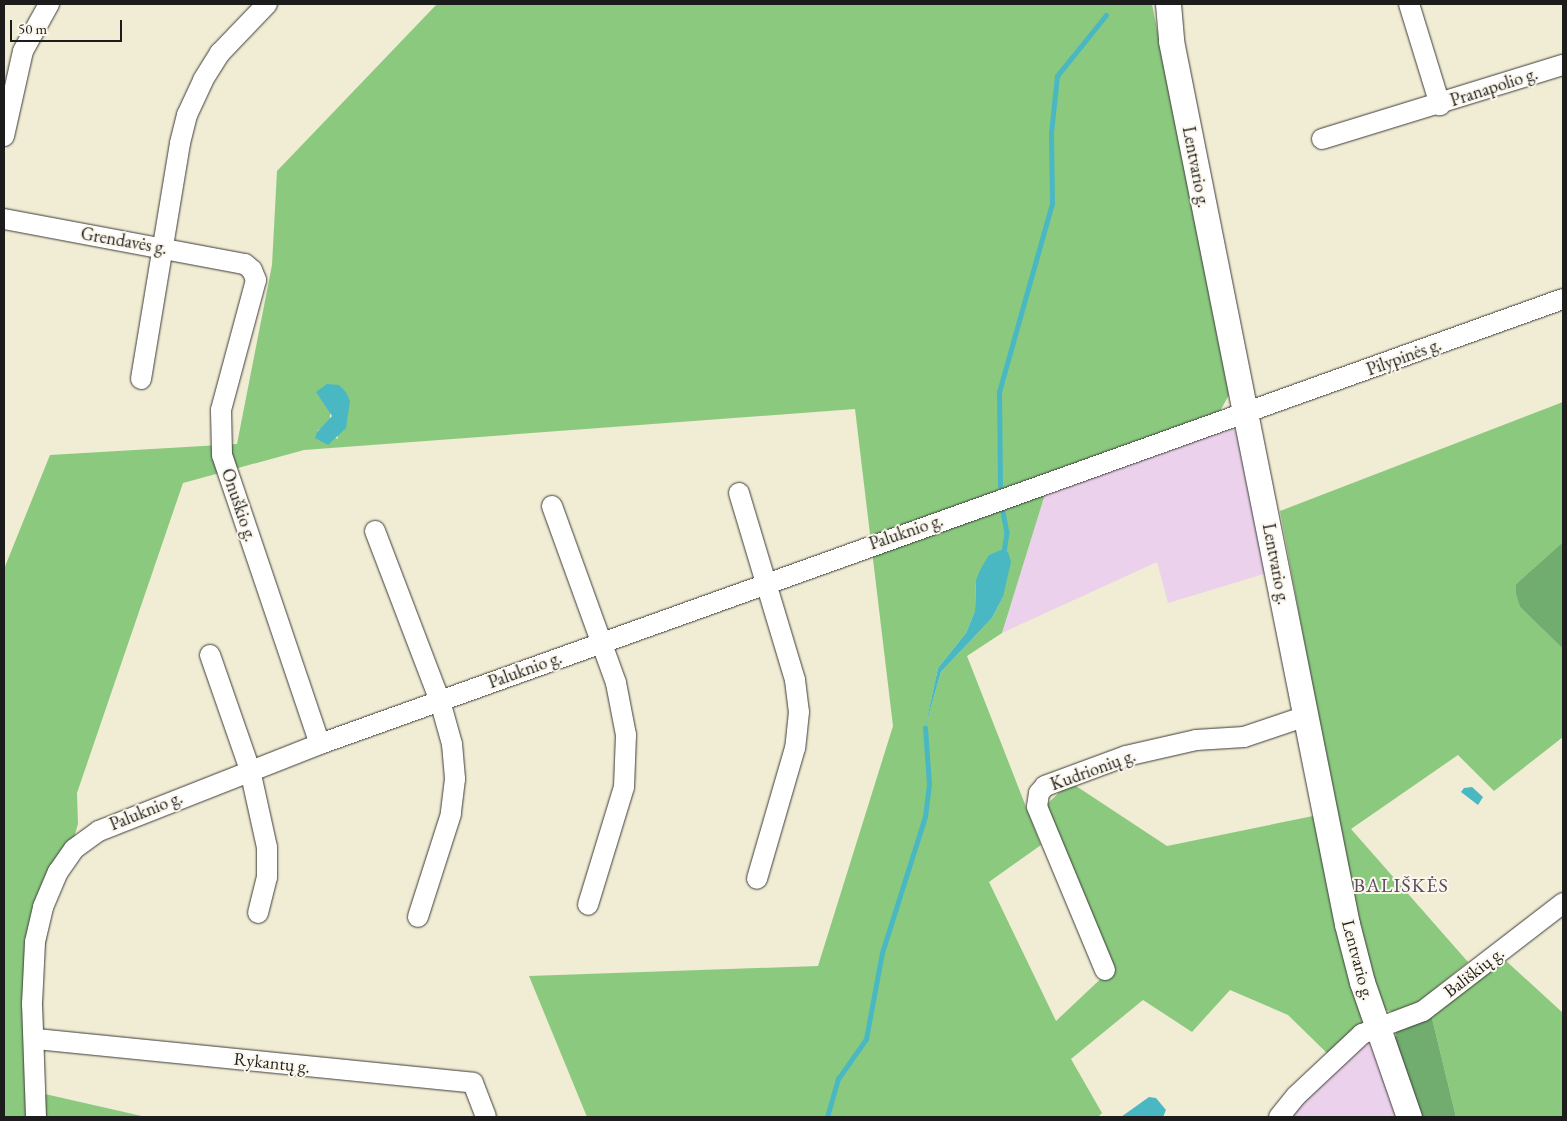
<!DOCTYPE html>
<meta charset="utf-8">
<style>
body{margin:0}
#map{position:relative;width:1567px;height:1121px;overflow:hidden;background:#f1ecd4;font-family:"EB Garamond",serif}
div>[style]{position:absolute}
.built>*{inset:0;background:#ebd1eb}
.green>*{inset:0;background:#8bc97f}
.forest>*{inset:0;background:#70ad6e}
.water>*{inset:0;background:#4ab8c3}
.stream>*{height:4.5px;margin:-2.25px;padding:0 2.25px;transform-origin:2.25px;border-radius:2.25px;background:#4ab8c3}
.roads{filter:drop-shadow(0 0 1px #3c3b38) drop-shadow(0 0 1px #3c3b38)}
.minor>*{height:20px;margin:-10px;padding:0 10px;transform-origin:10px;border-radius:10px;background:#fff}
.major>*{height:25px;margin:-12.5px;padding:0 12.5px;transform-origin:12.5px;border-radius:12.5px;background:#fff}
span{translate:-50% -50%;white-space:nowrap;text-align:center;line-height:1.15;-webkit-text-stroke:4px #fbf7ec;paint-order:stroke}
.street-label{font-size:18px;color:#1c1c1c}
.quarter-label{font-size:20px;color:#574c62;letter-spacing:1px}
.frame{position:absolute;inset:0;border:5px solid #1c1c1c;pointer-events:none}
.scale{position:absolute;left:10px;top:20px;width:112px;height:22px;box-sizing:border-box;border:2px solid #1c1c1c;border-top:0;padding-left:6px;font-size:15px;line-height:18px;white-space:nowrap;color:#1c1c1c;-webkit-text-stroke:4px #fbf7ec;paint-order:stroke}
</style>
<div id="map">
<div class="built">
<i style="clip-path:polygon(1227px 428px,1235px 430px,1240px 438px,1267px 573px,1168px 603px,1157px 562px,1002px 633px,1046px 491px)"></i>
<i style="clip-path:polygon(1369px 1023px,1400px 1117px,1283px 1117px)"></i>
</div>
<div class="green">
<i style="clip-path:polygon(evenodd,437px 4px,1152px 4px,1229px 395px,1220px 411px,1041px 477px,1046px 491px,1002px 633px,967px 656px,1041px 845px,989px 882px,1056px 1021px,1109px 971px,1045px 806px,1070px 782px,1167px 846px,1318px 815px,1369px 1023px,1331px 1057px,1288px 1015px,1230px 990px,1192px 1032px,1143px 1000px,1071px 1059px,1102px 1113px,1098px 1117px,587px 1117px,529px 976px,818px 966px,893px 726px,855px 409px,304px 450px,183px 483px,77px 793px,78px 824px,49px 922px,42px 971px,45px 1094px,146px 1117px,4px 1117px,4px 569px,50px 455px,237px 444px,272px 265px,277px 171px,437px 4px,331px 410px,338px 439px,317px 431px,329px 423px,331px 410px,437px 4px,976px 580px,1003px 597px,992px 618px,941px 672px,926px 724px,938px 668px,966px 633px,975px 611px,976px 580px)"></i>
<i style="clip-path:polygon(1563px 402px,1563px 542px,1516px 584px,1520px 607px,1563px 649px,1563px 737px,1494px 791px,1458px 755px,1351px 829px,1468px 962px,1417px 1003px,1393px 1012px,1385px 1010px,1380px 1007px,1352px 898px,1280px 511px)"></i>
<i style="clip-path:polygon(1504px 959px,1563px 1013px,1563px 1117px,1456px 1117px,1431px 1014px)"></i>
</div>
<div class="forest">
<i style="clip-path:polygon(1563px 542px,1563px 649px,1520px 607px,1516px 593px,1516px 584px)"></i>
<i style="clip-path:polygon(1431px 1014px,1456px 1117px,1422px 1117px,1395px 1039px,1396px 1032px)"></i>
</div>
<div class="water">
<i style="clip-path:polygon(327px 384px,339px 385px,346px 392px,350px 401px,346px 428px,328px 445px,315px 438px,317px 432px,332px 416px,316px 392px)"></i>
<i style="clip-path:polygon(1001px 550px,1008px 552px,1011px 562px,1003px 597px,992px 618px,941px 672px,925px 728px,938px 668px,966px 633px,975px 611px,976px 580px,981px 568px,989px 555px)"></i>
<i style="clip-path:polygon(1472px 787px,1483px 797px,1478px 805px,1461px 792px,1464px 788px)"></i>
<i style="clip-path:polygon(1149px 1097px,1156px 1098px,1166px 1110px,1163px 1117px,1121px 1117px)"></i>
</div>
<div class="stream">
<i style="left:1000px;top:486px;width:94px;rotate:-90.6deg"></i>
<i style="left:999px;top:392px;width:195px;rotate:-74.3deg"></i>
<i style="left:1052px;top:204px;width:71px;rotate:-90.8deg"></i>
<i style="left:1051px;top:133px;width:57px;rotate:-84deg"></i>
<i style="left:1057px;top:76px;width:78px;rotate:-51.2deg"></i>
<i style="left:1003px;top:512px;width:21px;rotate:79deg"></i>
<i style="left:1007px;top:533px;width:18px;rotate:99deg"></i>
<i style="left:827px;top:1117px;width:40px;rotate:-74deg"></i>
<i style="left:838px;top:1079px;width:49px;rotate:-55deg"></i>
<i style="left:866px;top:1039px;width:87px;rotate:-79.5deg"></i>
<i style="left:882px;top:953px;width:143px;rotate:-72.5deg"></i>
<i style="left:925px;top:817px;width:33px;rotate:-83deg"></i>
<i style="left:929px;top:784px;width:56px;rotate:-94.1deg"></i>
</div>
<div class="roads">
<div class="minor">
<i style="left:1409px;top:4px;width:106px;rotate:72.9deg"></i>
<i style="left:4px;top:136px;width:87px;rotate:-77.4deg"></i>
<i style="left:23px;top:51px;width:54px;rotate:-61deg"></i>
<i style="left:1322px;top:139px;width:252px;rotate:-17.1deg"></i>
<i style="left:4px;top:219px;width:245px;rotate:10.6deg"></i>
<i style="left:245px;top:264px;width:9px;rotate:41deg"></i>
<i style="left:252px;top:270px;width:11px;rotate:68deg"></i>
<i style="left:256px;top:280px;width:135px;rotate:105.1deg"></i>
<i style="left:221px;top:410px;width:45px;rotate:88.7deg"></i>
<i style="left:222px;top:455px;width:305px;rotate:71.3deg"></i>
<i style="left:141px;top:379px;width:239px;rotate:-80.6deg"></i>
<i style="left:180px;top:143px;width:29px;rotate:-76deg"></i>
<i style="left:187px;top:115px;width:38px;rotate:-65deg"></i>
<i style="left:203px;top:80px;width:32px;rotate:-58deg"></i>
<i style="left:220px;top:53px;width:68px;rotate:-46.2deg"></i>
<i style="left:739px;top:493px;width:195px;rotate:73.3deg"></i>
<i style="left:795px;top:680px;width:32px;rotate:83deg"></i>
<i style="left:799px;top:712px;width:36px;rotate:96deg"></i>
<i style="left:795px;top:748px;width:136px;rotate:106.2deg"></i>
<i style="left:552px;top:506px;width:188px;rotate:70.1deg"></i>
<i style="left:616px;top:683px;width:53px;rotate:79.1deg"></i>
<i style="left:626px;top:735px;width:52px;rotate:92.2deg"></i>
<i style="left:624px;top:787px;width:123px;rotate:107deg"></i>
<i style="left:375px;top:531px;width:182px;rotate:69.1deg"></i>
<i style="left:440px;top:701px;width:45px;rotate:74.4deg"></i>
<i style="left:452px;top:744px;width:35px;rotate:85deg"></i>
<i style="left:455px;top:779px;width:35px;rotate:97deg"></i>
<i style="left:451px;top:814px;width:108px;rotate:107.8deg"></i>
<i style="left:210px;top:655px;width:122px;rotate:70.8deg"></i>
<i style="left:250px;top:770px;width:79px;rotate:77.6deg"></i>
<i style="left:267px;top:847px;width:30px;rotate:90deg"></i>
<i style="left:267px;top:877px;width:37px;rotate:104deg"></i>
<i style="left:1105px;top:970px;width:177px;rotate:-112.6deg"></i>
<i style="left:1037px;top:807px;width:14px;rotate:-82deg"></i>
<i style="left:1039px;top:793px;width:9px;rotate:-49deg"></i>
<i style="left:1045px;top:786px;width:86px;rotate:-20.3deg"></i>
<i style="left:1126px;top:756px;width:72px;rotate:-12.9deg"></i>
<i style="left:1196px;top:740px;width:48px;rotate:-3.6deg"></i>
<i style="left:1244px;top:737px;width:65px;rotate:-18.7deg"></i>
<i style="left:36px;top:1039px;width:439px;rotate:5.7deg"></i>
<i style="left:473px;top:1083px;width:36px;rotate:69deg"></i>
<i style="left:36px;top:1117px;width:113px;rotate:-92deg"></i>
<i style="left:32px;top:1004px;width:62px;rotate:-87.2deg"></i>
<i style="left:35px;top:942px;width:36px;rotate:-77deg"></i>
<i style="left:43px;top:907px;width:38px;rotate:-67deg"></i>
<i style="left:58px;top:872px;width:28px;rotate:-55deg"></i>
<i style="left:74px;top:849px;width:31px;rotate:-36deg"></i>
<i style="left:99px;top:831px;width:238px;rotate:-21.5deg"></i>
<i style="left:320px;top:744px;width:1320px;rotate:-19.7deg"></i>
<i style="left:1279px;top:1117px;width:27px;rotate:-51deg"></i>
<i style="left:1296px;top:1096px;width:91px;rotate:-43.2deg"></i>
<i style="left:1362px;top:1034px;width:65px;rotate:-20.7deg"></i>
<i style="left:1423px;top:1011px;width:177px;rotate:-37.6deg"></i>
</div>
<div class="major">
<i style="left:1168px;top:4px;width:37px;rotate:85deg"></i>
<i style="left:1171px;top:41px;width:900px;rotate:78.73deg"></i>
<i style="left:1347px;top:924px;width:60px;rotate:75.5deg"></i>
<i style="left:1362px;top:982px;width:143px;rotate:70.8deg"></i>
</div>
</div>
<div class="street-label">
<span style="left:1494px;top:87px;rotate:-18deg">Pranapolio g.</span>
<span style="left:1196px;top:167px;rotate:79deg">Lentvario g.</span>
<span style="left:124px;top:241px;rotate:10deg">Grendavės g.</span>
<span style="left:1404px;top:357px;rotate:-20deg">Pilypinės g.</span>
<span style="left:239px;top:505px;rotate:71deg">Onuškio g.</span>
<span style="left:906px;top:532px;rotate:-19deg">Paluknio g.</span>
<span style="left:1276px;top:564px;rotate:79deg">Lentvario g.</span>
<span style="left:525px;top:670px;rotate:-20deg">Paluknio g.</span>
<span style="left:1093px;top:770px;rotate:-20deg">Kudrionių g.</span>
<span style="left:146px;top:811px;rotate:-22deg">Paluknio g.</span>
<span style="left:1358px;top:960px;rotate:75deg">Lentvario g.</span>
<span style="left:1474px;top:972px;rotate:-38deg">Bališkių g.</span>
<span style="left:272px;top:1063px;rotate:6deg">Rykantų g.</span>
</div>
<div class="quarter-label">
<span style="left:1401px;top:885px">BALIŠKĖS</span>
</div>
<div class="frame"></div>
<div class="scale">50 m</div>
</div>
